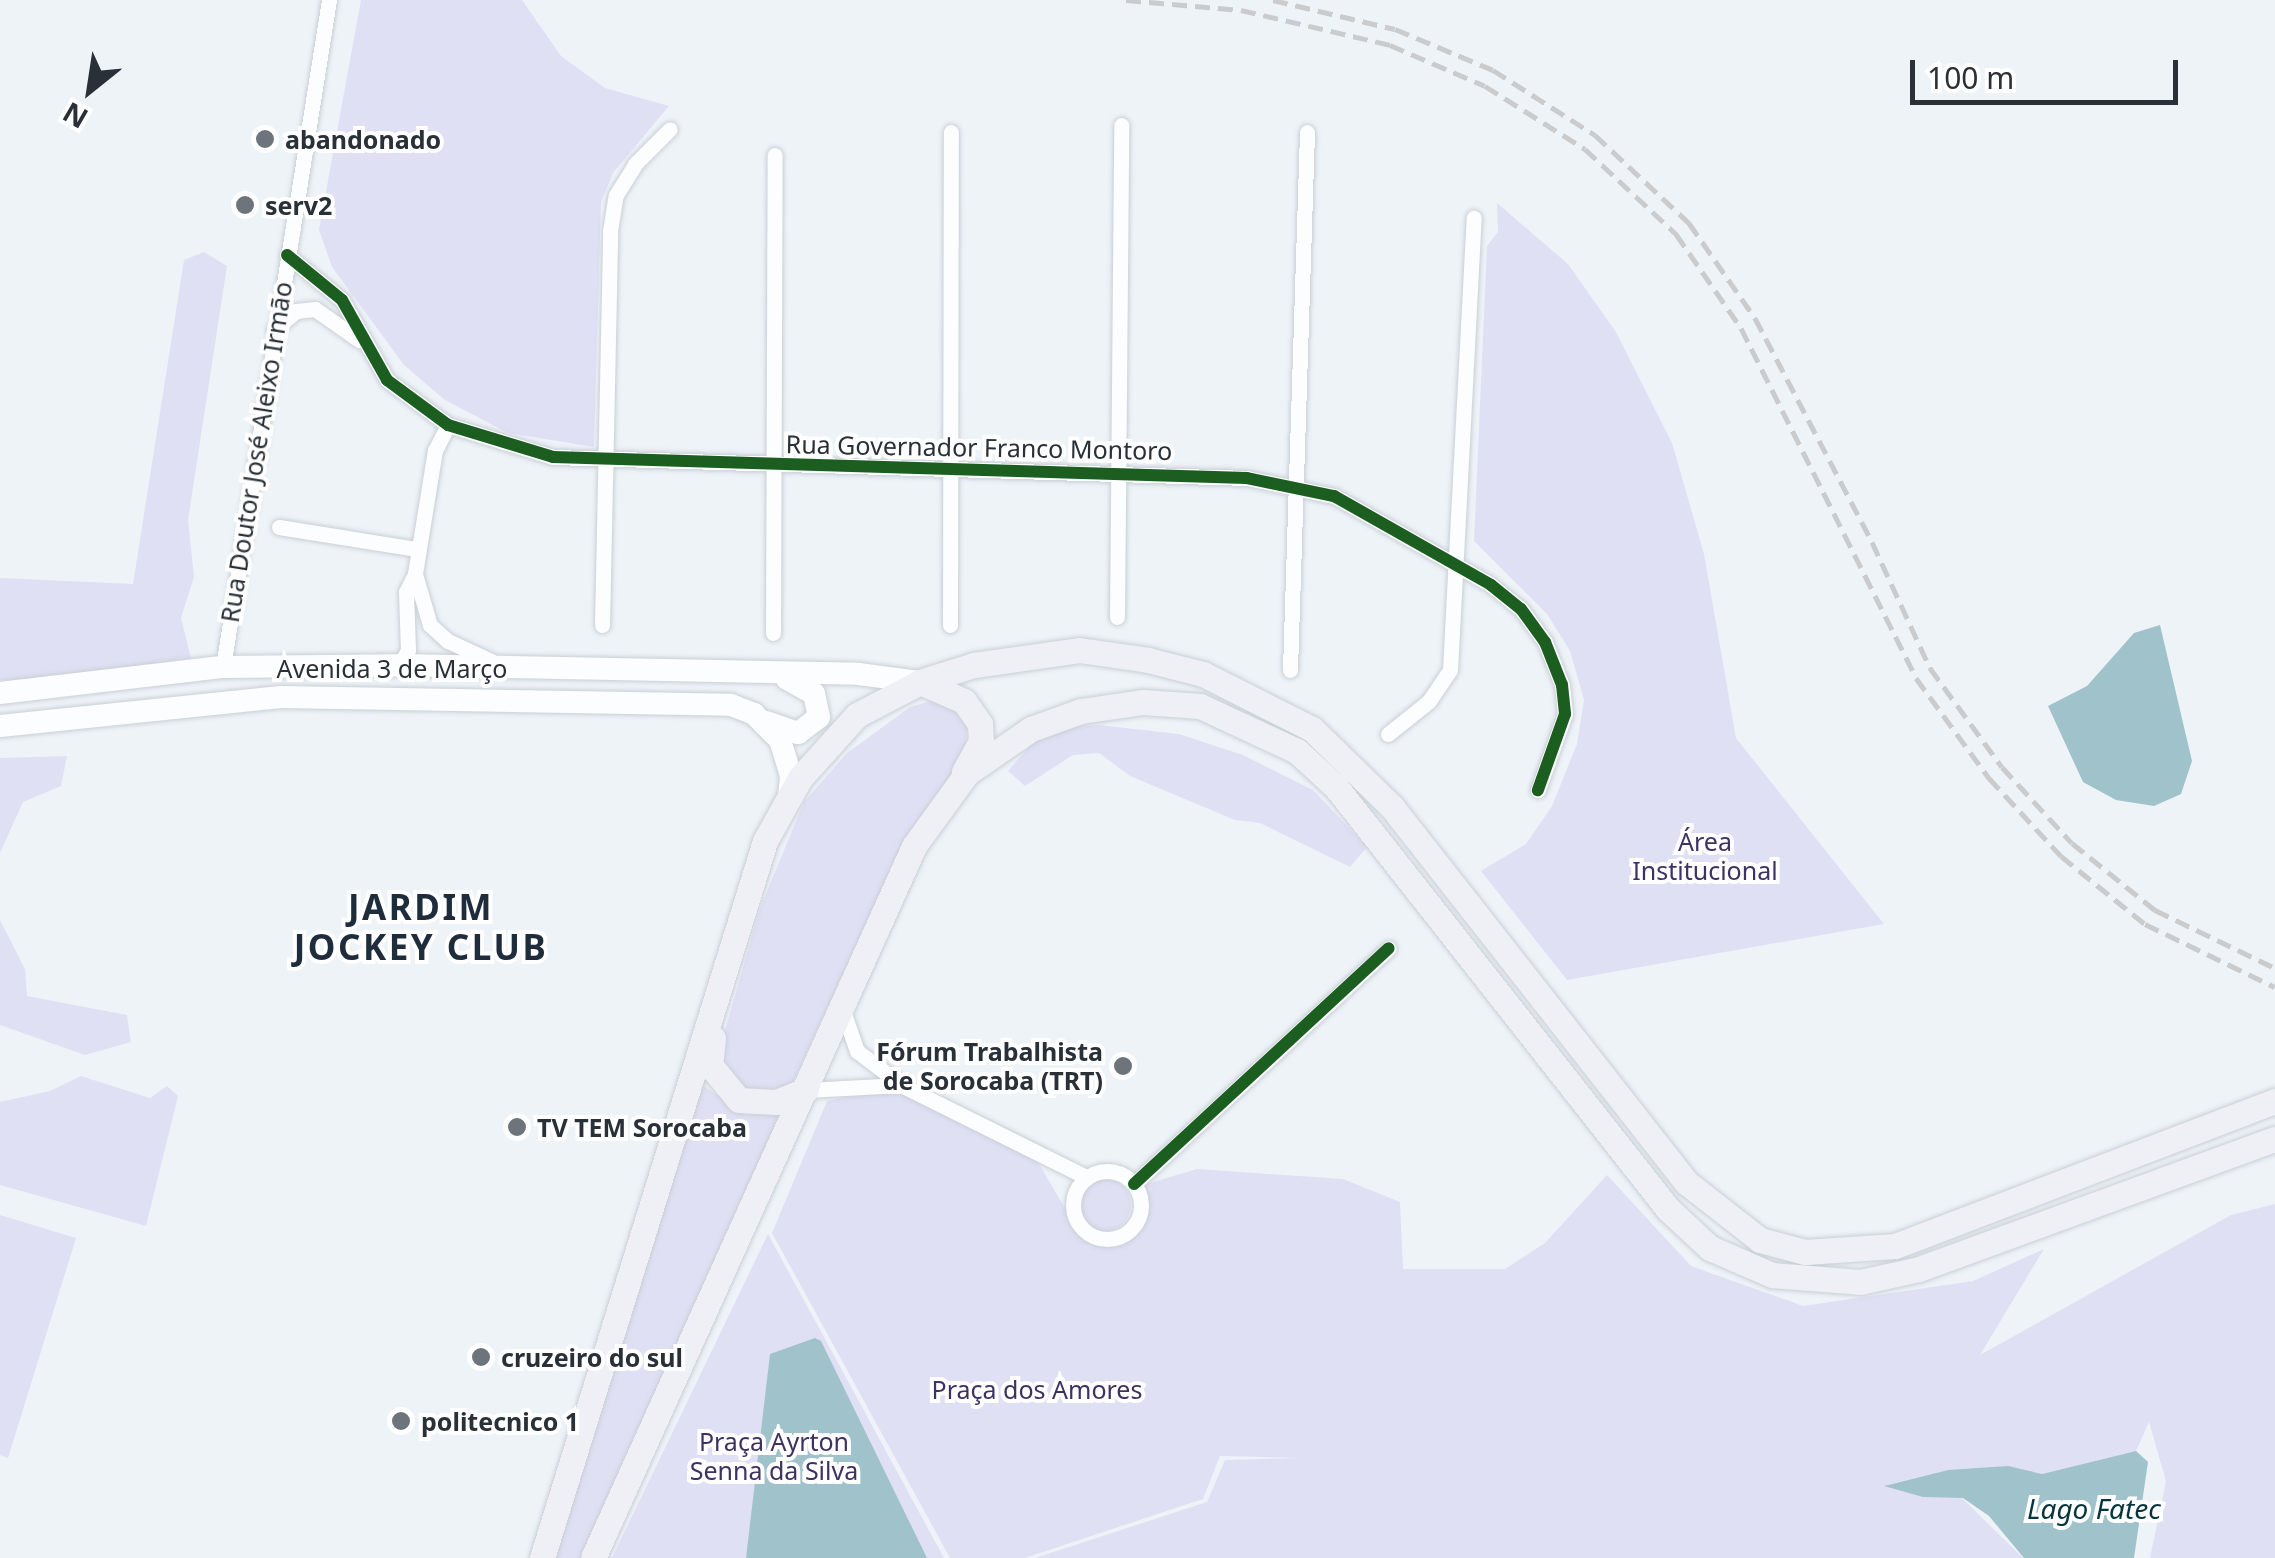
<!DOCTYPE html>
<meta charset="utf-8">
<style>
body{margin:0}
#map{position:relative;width:2275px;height:1558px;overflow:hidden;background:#eef3f8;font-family:"Noto Sans",sans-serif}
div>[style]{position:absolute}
.green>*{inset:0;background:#e0e0f5}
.round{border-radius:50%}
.water>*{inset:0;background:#a0c2ca}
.roads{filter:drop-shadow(0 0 2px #c9cfd5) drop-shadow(0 0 2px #c9cfd5)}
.street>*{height:15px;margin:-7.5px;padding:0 7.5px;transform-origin:7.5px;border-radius:7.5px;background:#fcfdfe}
.street>.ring{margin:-7.5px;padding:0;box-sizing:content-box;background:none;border:15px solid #fcfdfe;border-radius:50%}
.secondary>*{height:22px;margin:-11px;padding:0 11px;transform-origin:11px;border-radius:11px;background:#fcfdfe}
.primary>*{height:25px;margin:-12.5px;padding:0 12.5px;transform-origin:12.5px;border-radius:12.5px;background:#eef0f6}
.rail>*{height:5px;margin-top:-2.5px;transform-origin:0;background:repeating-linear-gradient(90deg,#c9cbcd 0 15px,transparent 0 23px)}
.cycleway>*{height:12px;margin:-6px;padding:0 6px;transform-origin:6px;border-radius:6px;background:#1b5e20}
.dots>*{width:28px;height:28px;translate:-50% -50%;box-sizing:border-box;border:5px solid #fefefe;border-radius:50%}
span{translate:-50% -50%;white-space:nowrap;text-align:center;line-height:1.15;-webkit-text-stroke:8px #fefefe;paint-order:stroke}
.poi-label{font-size:25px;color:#293038;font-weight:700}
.left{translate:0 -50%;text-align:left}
.right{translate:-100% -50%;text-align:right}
.street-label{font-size:25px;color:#293038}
.park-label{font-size:25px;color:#3d3261}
.water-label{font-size:28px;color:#07353d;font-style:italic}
.district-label{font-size:35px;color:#1e2c3c;font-weight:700;letter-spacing:2.5px}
.north{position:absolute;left:40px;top:40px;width:100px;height:100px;-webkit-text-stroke:8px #fefefe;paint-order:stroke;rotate:210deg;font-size:28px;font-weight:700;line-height:40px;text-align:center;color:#293038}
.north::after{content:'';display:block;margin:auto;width:35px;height:45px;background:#293038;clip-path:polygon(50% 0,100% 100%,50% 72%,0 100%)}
.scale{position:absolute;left:1910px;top:60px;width:268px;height:45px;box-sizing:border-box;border:5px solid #293038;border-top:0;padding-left:12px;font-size:30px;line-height:35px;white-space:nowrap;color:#293038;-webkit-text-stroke:8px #fefefe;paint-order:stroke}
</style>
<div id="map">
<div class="green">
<i style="clip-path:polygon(361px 0,522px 0,561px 56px,605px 88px,669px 106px,613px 173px,601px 202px,594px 447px,508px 433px,445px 400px,404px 365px,332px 267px,319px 230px)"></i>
<i style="clip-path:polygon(1497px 203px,1568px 264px,1616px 332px,1672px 443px,1704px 554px,1736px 738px,1884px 924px,1567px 980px,1481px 871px,1526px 844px,1552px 806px,1577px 744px,1584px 700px,1570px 651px,1547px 614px,1474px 541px,1487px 246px,1498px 232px)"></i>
<i style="clip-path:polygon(204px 252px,227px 266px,188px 520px,194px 577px,181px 618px,191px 658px,52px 679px,0 680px,0 578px,133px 584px,184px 260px)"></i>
<i style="clip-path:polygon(931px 701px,955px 711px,967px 728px,964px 757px,905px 839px,793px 1082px,782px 1094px,739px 1089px,718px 1055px,760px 908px,804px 802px,847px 753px,910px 707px)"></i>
<i style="clip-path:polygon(1099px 725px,1179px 734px,1243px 755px,1313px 790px,1367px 847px,1350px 867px,1260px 823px,1235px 820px,1130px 776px,1099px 753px,1073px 755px,1025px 786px,1008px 771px,1032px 743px,1065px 726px)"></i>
<i style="clip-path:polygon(67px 756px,61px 786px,23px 802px,0 853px,0 758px)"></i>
<i style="clip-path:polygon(0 920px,25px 969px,27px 996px,127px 1015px,131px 1042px,85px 1055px,0 1025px)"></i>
<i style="clip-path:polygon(81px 1076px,150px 1098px,167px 1086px,178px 1096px,146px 1226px,0 1185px,0 1102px,50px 1091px)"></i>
<i style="clip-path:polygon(701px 1084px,746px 1115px,787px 1110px,581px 1558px,554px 1558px)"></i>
<i style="clip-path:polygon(871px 1091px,900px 1093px,1038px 1162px,1083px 1239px,1107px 1245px,1134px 1234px,1148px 1209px,1143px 1185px,1197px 1169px,1343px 1179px,1400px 1202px,1403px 1269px,1505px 1269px,1545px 1243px,1607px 1175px,1691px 1266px,1803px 1306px,1973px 1281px,2044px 1249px,1980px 1355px,2231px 1215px,2275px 1204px,2275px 1558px,2150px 1558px,2166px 1481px,2149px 1422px,2136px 1451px,2042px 1474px,1948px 1470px,1887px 1485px,1962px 1498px,2023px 1558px,1035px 1558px,1207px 1502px,1225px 1460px,1300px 1458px,1220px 1456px,1203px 1499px,1025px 1558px,950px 1558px,772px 1233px,827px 1101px)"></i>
<i class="round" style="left:1079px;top:1179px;width:52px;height:52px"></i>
<i style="clip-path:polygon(0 1215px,76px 1238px,8px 1458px,0 1455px)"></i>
<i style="clip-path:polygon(768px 1234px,944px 1558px,612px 1558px)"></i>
</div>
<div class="water">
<i style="clip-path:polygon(2160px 625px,2192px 761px,2181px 794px,2154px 806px,2116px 800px,2083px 782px,2048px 706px,2087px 686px,2134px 633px)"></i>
<i style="clip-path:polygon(815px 1338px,821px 1341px,927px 1558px,746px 1558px,770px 1354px)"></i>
<i style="clip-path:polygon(2136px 1451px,2148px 1462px,2134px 1558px,2024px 1558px,1989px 1516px,1963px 1498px,1923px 1497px,1884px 1486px,1948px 1470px,2008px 1466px,2042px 1474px)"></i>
</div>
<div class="roads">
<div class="street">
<i style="left:287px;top:255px;width:71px;rotate:39.3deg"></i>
<i style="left:342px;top:300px;width:92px;rotate:60.6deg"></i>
<i style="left:387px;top:380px;width:76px;rotate:36.4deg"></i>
<i style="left:448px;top:425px;width:110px;rotate:16.9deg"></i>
<i style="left:553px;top:457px;width:694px;rotate:1.73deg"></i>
<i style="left:1247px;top:478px;width:89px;rotate:11.7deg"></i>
<i style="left:1334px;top:496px;width:180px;rotate:29.5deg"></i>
<i style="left:1491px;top:585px;width:38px;rotate:39deg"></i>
<i style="left:1521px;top:609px;width:41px;rotate:54deg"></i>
<i style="left:1545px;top:642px;width:46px;rotate:68.4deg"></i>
<i style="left:1562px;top:685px;width:29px;rotate:84deg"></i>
<i style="left:1565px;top:714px;width:81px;rotate:109.6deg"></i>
<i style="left:274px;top:329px;width:28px;rotate:-39deg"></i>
<i style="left:296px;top:311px;width:19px;rotate:-6deg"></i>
<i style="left:315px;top:309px;width:54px;rotate:35.2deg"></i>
<i style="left:448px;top:425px;width:28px;rotate:117deg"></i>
<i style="left:435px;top:450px;width:126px;rotate:99.2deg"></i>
<i style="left:415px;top:574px;width:53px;rotate:73.6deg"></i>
<i style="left:430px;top:625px;width:24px;rotate:42deg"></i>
<i style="left:448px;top:641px;width:50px;rotate:25deg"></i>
<i style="left:279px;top:527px;width:140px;rotate:9.1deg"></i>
<i style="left:1117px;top:617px;width:492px;rotate:-89.5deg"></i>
<i style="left:602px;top:625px;width:394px;rotate:-88.8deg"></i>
<i style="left:610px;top:231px;width:36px;rotate:-81deg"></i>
<i style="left:616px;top:195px;width:36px;rotate:-58deg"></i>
<i style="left:635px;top:164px;width:49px;rotate:-45deg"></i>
<i style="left:950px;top:625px;width:493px;rotate:-89.9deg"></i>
<i style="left:773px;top:633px;width:478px;rotate:-89.8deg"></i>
<i style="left:400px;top:665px;width:17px;rotate:-62deg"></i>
<i style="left:408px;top:650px;width:58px;rotate:-92deg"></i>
<i style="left:406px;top:592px;width:20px;rotate:-63deg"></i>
<i style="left:223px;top:667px;width:675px;rotate:-80.97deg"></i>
<i style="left:1290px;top:670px;width:538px;rotate:-88.19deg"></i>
<i style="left:1388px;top:734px;width:53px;rotate:-38.8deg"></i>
<i style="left:1429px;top:701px;width:37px;rotate:-56deg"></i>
<i style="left:1450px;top:670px;width:453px;rotate:-87deg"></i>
<i style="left:842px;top:1008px;width:46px;rotate:70.8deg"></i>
<i style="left:857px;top:1051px;width:58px;rotate:37.3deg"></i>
<i style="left:903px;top:1086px;width:204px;rotate:26.4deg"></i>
<i style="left:806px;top:1090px;width:95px;rotate:-3deg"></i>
<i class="ring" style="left:1073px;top:1171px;width:53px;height:53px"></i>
<i style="left:1134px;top:1184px;width:347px;rotate:-42.8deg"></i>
</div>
<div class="secondary">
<i style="left:0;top:693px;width:225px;rotate:-6.7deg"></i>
<i style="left:223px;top:667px;width:177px;rotate:-0.6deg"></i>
<i style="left:400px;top:665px;width:459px;rotate:1.1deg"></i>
<i style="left:859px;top:674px;width:62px;rotate:7.5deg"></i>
<i style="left:766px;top:722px;width:34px;rotate:19deg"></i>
<i style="left:798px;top:733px;width:26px;rotate:-37deg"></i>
<i style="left:819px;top:717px;width:24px;rotate:-102deg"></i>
<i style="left:814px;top:694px;width:31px;rotate:-151deg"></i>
<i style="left:0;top:726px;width:282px;rotate:-5.9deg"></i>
<i style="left:281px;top:697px;width:450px;rotate:1deg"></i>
<i style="left:731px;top:705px;width:25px;rotate:21deg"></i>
<i style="left:754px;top:714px;width:37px;rotate:45deg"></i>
<i style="left:780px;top:740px;width:37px;rotate:73deg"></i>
<i style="left:791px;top:775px;width:23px;rotate:95deg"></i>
</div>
<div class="primary">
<i style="left:920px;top:682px;width:48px;rotate:23.4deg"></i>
<i style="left:964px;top:701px;width:28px;rotate:55deg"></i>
<i style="left:980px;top:724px;width:17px;rotate:87deg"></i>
<i style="left:981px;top:741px;width:35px;rotate:119deg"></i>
<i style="left:713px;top:1038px;width:27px;rotate:96deg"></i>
<i style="left:710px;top:1065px;width:45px;rotate:50.4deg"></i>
<i style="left:739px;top:1100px;width:37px;rotate:3deg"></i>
<i style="left:776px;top:1102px;width:32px;rotate:-22deg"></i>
<i style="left:542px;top:1558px;width:751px;rotate:-72.72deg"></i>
<i style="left:765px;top:841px;width:72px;rotate:-60.9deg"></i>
<i style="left:800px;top:778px;width:85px;rotate:-47.9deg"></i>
<i style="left:857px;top:715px;width:71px;rotate:-27.6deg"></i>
<i style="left:920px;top:682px;width:57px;rotate:-17.5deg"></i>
<i style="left:974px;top:665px;width:106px;rotate:-8.1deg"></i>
<i style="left:1079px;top:650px;width:70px;rotate:8.2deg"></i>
<i style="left:1148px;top:660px;width:57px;rotate:14.3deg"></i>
<i style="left:1203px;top:674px;width:122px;rotate:26.8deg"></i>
<i style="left:1312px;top:729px;width:112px;rotate:44.3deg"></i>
<i style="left:1392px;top:807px;width:478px;rotate:51.9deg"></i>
<i style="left:1687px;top:1183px;width:93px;rotate:38deg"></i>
<i style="left:1760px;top:1240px;width:47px;rotate:14.9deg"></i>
<i style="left:1805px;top:1252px;width:90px;rotate:-3.8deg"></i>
<i style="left:1895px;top:1246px;width:407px;rotate:-20.9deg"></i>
<i style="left:593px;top:1558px;width:781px;rotate:-65.73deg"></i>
<i style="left:914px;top:846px;width:90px;rotate:-54deg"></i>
<i style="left:967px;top:773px;width:78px;rotate:-34.5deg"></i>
<i style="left:1031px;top:729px;width:53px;rotate:-19.8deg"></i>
<i style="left:1081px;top:711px;width:63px;rotate:-8.3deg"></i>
<i style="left:1143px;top:702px;width:57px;rotate:4deg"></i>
<i style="left:1200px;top:706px;width:107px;rotate:24.9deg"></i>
<i style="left:1297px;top:751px;width:53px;rotate:42.7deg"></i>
<i style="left:1336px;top:787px;width:537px;rotate:51.81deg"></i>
<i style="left:1668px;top:1209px;width:57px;rotate:42.9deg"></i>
<i style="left:1710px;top:1248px;width:68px;rotate:23.5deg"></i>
<i style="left:1772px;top:1275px;width:88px;rotate:4.5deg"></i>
<i style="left:1860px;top:1282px;width:60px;rotate:-12.4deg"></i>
<i style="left:1919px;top:1269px;width:379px;rotate:-20.1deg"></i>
</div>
</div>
<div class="rail">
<i style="left:1126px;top:0;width:115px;rotate:5deg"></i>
<i style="left:1241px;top:10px;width:153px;rotate:13.2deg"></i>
<i style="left:1390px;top:45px;width:103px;rotate:23.3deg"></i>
<i style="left:1485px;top:86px;width:118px;rotate:32.2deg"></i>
<i style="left:1585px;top:149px;width:125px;rotate:43deg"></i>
<i style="left:1676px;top:234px;width:114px;rotate:55.3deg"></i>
<i style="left:1741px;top:328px;width:391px;rotate:63.4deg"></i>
<i style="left:1916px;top:678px;width:124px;rotate:53.9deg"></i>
<i style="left:1989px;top:778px;width:106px;rotate:47.3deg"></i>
<i style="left:2061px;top:856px;width:108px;rotate:39deg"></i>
<i style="left:2145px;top:924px;width:144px;rotate:25.9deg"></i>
<i style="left:1273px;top:0;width:125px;rotate:13.4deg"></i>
<i style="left:1395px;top:29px;width:106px;rotate:22.7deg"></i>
<i style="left:1493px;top:70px;width:121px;rotate:32.5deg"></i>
<i style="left:1595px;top:135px;width:129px;rotate:43.1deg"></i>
<i style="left:1689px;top:223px;width:116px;rotate:55.2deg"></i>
<i style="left:1755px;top:318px;width:253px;rotate:62.4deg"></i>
<i style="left:1872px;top:542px;width:139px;rotate:65.3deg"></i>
<i style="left:1930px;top:668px;width:122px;rotate:54deg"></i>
<i style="left:2002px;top:767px;width:103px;rotate:47.4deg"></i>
<i style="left:2072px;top:843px;width:107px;rotate:38.9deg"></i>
<i style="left:2155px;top:910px;width:133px;rotate:25.8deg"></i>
</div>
<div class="cycleway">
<i style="left:287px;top:255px;width:71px;rotate:39.3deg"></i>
<i style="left:342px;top:300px;width:92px;rotate:60.6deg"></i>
<i style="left:387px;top:380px;width:76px;rotate:36.4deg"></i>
<i style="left:448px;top:425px;width:110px;rotate:16.9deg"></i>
<i style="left:553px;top:457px;width:694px;rotate:1.73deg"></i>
<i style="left:1247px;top:478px;width:89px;rotate:11.7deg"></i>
<i style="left:1334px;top:496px;width:180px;rotate:29.5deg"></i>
<i style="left:1491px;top:585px;width:38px;rotate:39deg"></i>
<i style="left:1521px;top:609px;width:41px;rotate:54deg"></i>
<i style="left:1545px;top:642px;width:46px;rotate:68.4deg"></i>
<i style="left:1562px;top:685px;width:29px;rotate:84deg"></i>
<i style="left:1565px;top:714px;width:81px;rotate:109.6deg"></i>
<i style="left:1134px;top:1184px;width:347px;rotate:-42.8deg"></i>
</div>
<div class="dots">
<i style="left:265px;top:139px;background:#6e747b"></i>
<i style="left:245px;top:205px;background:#6e747b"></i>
<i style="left:1123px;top:1066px;background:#6e747b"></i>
<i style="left:517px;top:1127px;background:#6e747b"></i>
<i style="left:481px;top:1357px;background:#6e747b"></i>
<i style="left:401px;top:1421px;background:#6e747b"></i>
</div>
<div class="poi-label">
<span class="left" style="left:285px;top:139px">abandonado</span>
<span class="left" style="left:265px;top:205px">serv2</span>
<span class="right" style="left:1103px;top:1066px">Fórum Trabalhista<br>de Sorocaba (TRT)</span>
<span class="left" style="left:537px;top:1127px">TV TEM Sorocaba</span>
<span class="left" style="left:501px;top:1357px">cruzeiro do sul</span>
<span class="left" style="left:421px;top:1421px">politecnico 1</span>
</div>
<div class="street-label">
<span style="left:979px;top:447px;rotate:1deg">Rua Governador Franco Montoro</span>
<span style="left:256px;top:452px;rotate:-81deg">Rua Doutor José Aleixo Irmão</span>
<span style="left:392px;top:668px">Avenida 3 de Março</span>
</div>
<div class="park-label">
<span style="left:1705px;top:856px">Área<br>Institucional</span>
<span style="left:1037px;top:1389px">Praça dos Amores</span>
<span style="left:774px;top:1456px">Praça Ayrton<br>Senna da Silva</span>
</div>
<div class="water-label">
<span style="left:2094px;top:1508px">Lago Fatec</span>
</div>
<div class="district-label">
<span style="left:421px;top:927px">JARDIM<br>JOCKEY CLUB</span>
</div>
<div class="north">N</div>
<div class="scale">100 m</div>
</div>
